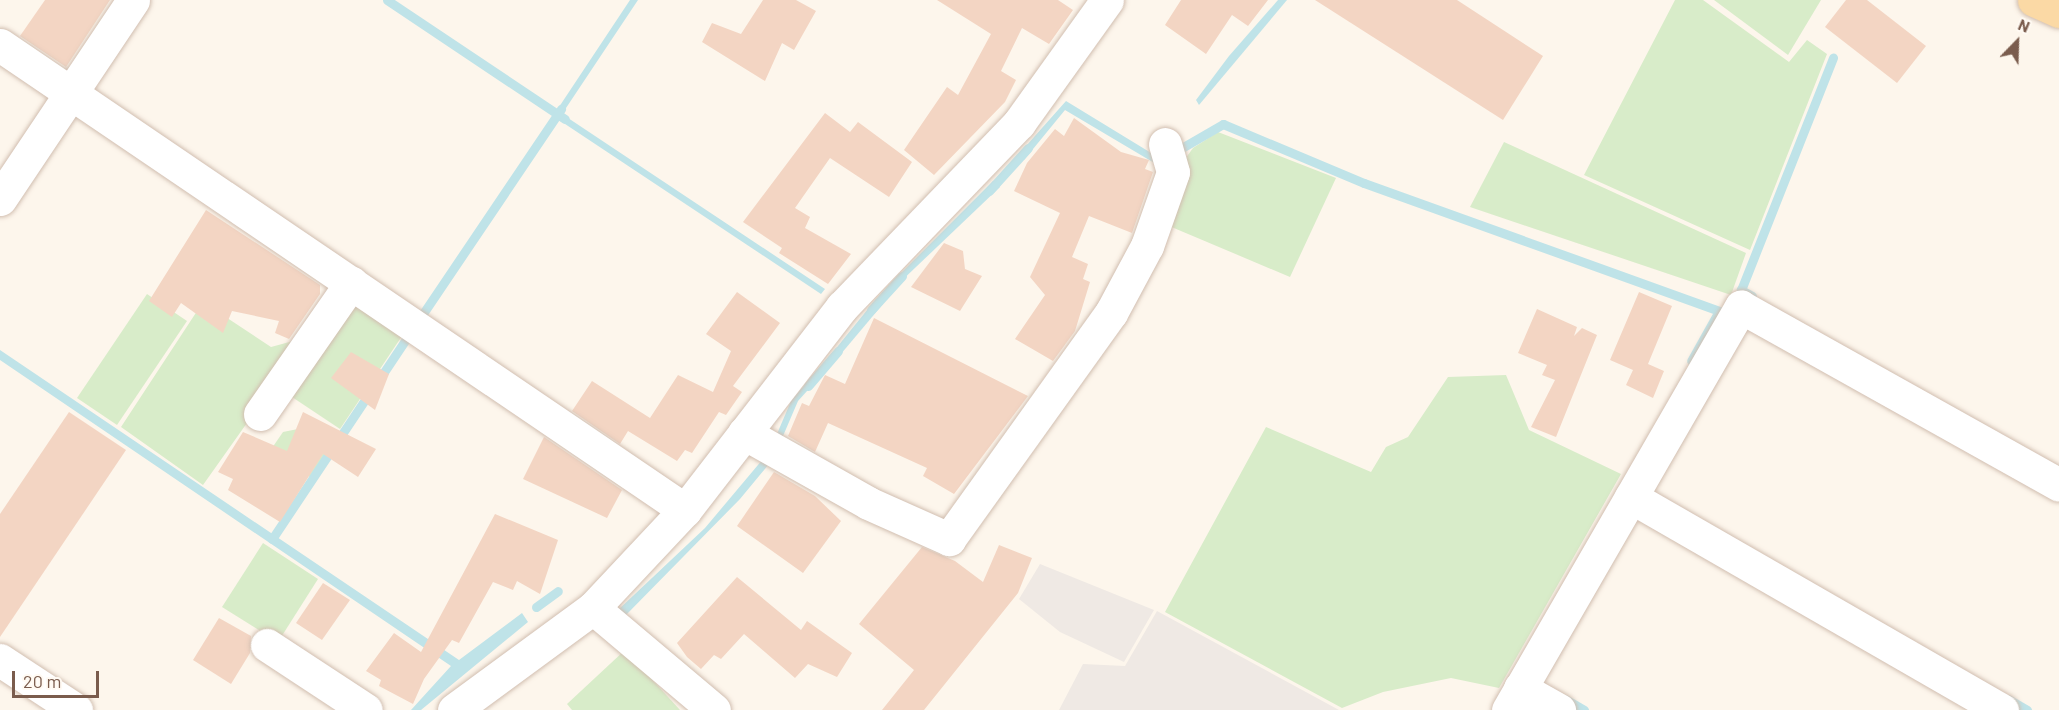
<!DOCTYPE html>
<style>
body{margin:0}
#map{position:relative;width:2059px;height:710px;overflow:hidden;background:#fdf6ec;font-family:Barlow,sans-serif}
div>[style]{position:absolute}
.industrial>*{inset:0;background:#efe9e4}
.green>*{inset:0;background:#d8ecc9}
.water>*{inset:0;background:#bfe3e8}
.stream>*{height:9px;margin:-4.5px;padding:0 4.5px;transform-origin:4.5px;border-radius:4.5px;background:#bfe3e8}
.building>*{inset:0;background:#f3d5c3}
.roads{filter:drop-shadow(0 0 2px #d1beb0) drop-shadow(0 0 2px #d1beb0)}
.minor>*{height:33px;margin:-16.5px;padding:0 16.5px;transform-origin:16.5px;border-radius:16.5px;background:#fff}
.major>*{height:33px;margin:-16.5px;padding:0 16.5px;transform-origin:16.5px;border-radius:16.5px;background:#fbd9a5}
span{translate:-50% -50%;white-space:nowrap;text-align:center;line-height:1.15;-webkit-text-stroke:4.5px #fffaf3;paint-order:stroke}
.north{position:absolute;left:1987px;top:12px;width:60px;height:60px;-webkit-text-stroke:4px #fffaf3;paint-order:stroke;rotate:23deg;font-size:16px;font-weight:700;line-height:24px;text-align:center;color:#7a5c4d}
.north::after{content:'';display:block;margin:auto;width:21px;height:27px;background:#7a5c4d;clip-path:polygon(50% 0,100% 100%,50% 72%,0 100%)}
.scale{position:absolute;left:12px;top:671px;width:87px;height:27px;box-sizing:border-box;border:3px solid #7a5c4d;border-top:0;padding-left:8px;font-size:18px;line-height:21px;white-space:nowrap;color:#7a5c4d;-webkit-text-stroke:4px #fffaf3;paint-order:stroke}
</style>
<div id="map">
<div class="industrial">
<i style="clip-path:polygon(1040px 564px,1154px 610px,1124px 662px,1060px 632px,1019px 599px)"></i>
<i style="clip-path:polygon(1157px 611px,1339px 710px,1059px 710px,1083px 664px,1125px 666px)"></i>
</div>
<div class="green">
<i style="clip-path:polygon(1675px 0,1703px 0,1789px 62px,1807px 40px,1827px 54px,1750px 250px,1584px 175px)"></i>
<i style="clip-path:polygon(1714px 0,1821px 0,1788px 55px)"></i>
<i style="clip-path:polygon(1218px 132px,1336px 178px,1290px 277px,1162px 223px,1183px 162px,1193px 148px)"></i>
<i style="clip-path:polygon(1504px 142px,1746px 253px,1731px 295px,1470px 207px)"></i>
<i style="clip-path:polygon(344px 286px,203px 485px,121px 427px,203px 302px,271px 347px,293px 341px)"></i>
<i style="clip-path:polygon(147px 294px,187px 321px,117px 425px,77px 398px)"></i>
<i style="clip-path:polygon(353px 297px,406px 330px,340px 429px,286px 393px)"></i>
<i style="clip-path:polygon(1506px 375px,1529px 430px,1621px 474px,1499px 688px,1451px 678px,1383px 692px,1342px 708px,1165px 612px,1266px 427px,1371px 472px,1386px 447px,1408px 437px,1448px 377px)"></i>
<i style="clip-path:polygon(313px 426px,334px 440px,310px 477px,272px 448px,283px 432px)"></i>
<i style="clip-path:polygon(263px 543px,318px 579px,278px 642px,222px 607px)"></i>
<i style="clip-path:polygon(625px 650px,680px 710px,572px 710px,567px 704px)"></i>
</div>
<div class="water">
<i style="clip-path:polygon(630px 0,638px 0,562px 114px,825px 289px,821px 294px,553px 116px)"></i>
<i style="clip-path:polygon(1278px 0,1287px 0,1199px 105px,1196px 100px,1229px 56px)"></i>
<i style="clip-path:polygon(1066px 101px,1161px 159px,1156px 164px,1065px 110px,1024px 160px,1018px 155px)"></i>
<i style="clip-path:polygon(993px 181px,1000px 187px,895px 287px,891px 283px)"></i>
<i style="clip-path:polygon(876px 299px,883px 304px,835px 361px,829px 357px)"></i>
<i style="clip-path:polygon(0 350px,459px 660px,522px 613px,528px 622px,421px 710px,411px 710px,451px 666px,0 360px)"></i>
<i style="clip-path:polygon(812px 376px,816px 381px,798px 401px,780px 443px,774px 441px,791px 401px)"></i>
<i style="clip-path:polygon(763px 459px,769px 464px,740px 499px,625px 616px,618px 610px,705px 528px)"></i>
</div>
<div class="stream">
<i style="left:387px;top:0;width:214px;rotate:33.8deg"></i>
<i style="left:1173px;top:153px;width:58px;rotate:-30.1deg"></i>
<i style="left:1223px;top:124px;width:153px;rotate:22.7deg"></i>
<i style="left:1364px;top:183px;width:377px;rotate:19.8deg"></i>
<i style="left:1719px;top:311px;width:57px;rotate:119.2deg"></i>
<i style="left:989px;top:191px;width:58px;rotate:-47.8deg"></i>
<i style="left:1752px;top:296px;width:13px;rotate:-151deg"></i>
<i style="left:1741px;top:290px;width:250px;rotate:-68.4deg"></i>
<i style="left:871px;top:310px;width:46px;rotate:-47.6deg"></i>
<i style="left:418px;top:321px;width:256px;rotate:-56deg"></i>
<i style="left:378px;top:381px;width:58px;rotate:-56.3deg"></i>
<i style="left:808px;top:386px;width:46px;rotate:-49.4deg"></i>
<i style="left:272px;top:539px;width:177px;rotate:-56.3deg"></i>
<i style="left:536px;top:607px;width:27px;rotate:-36deg"></i>
<i style="left:1565px;top:699px;width:22px;rotate:30deg"></i>
<i style="left:2008px;top:699px;width:22px;rotate:30deg"></i>
</div>
<div class="building">
<i style="clip-path:polygon(45px 0,110px 0,66px 67px,20px 36px)"></i>
<i style="clip-path:polygon(763px 0,796px 0,816px 11px,794px 50px,782px 43px,765px 81px,702px 42px,712px 23px,741px 34px)"></i>
<i style="clip-path:polygon(937px 0,1058px 0,1073px 10px,1049px 44px,1022px 28px,1001px 71px,1016px 80px,1005px 102px,934px 175px,904px 150px,947px 87px,958px 95px,991px 34px)"></i>
<i style="clip-path:polygon(1181px 0,1268px 0,1248px 26px,1232px 15px,1206px 54px,1165px 25px)"></i>
<i style="clip-path:polygon(1315px 0,1457px 0,1543px 56px,1503px 120px)"></i>
<i style="clip-path:polygon(1846px 0,1867px 0,1926px 46px,1897px 83px,1825px 27px)"></i>
<i style="clip-path:polygon(825px 113px,850px 132px,858px 122px,912px 162px,889px 197px,830px 158px,795px 208px,810px 217px,805px 228px,851px 254px,828px 284px,779px 253px,782px 248px,743px 222px)"></i>
<i style="clip-path:polygon(1074px 118px,1121px 152px,1149px 160px,1145px 169px,1153px 172px,1132px 233px,1089px 216px,1072px 257px,1088px 264px,1083px 279px,1090px 282px,1075px 331px,1053px 361px,1015px 339px,1045px 295px,1030px 277px,1060px 213px,1014px 191px,1027px 163px,1055px 129px,1064px 136px)"></i>
<i style="clip-path:polygon(206px 210px,320px 285px,320px 294px,289px 339px,275px 333px,279px 321px,232px 311px,223px 333px,181px 303px,172px 317px,149px 301px)"></i>
<i style="clip-path:polygon(944px 243px,963px 251px,965px 269px,982px 276px,960px 311px,911px 287px)"></i>
<i style="clip-path:polygon(737px 292px,780px 323px,733px 386px,742px 392px,726px 415px,719px 412px,692px 453px,685px 450px,677px 461px,628px 431px,620px 444px,572px 411px,592px 381px,650px 418px,678px 375px,713px 392px,731px 351px,706px 334px)"></i>
<i style="clip-path:polygon(1639px 292px,1672px 306px,1648px 364px,1664px 371px,1653px 398px,1626px 385px,1633px 370px,1610px 360px)"></i>
<i style="clip-path:polygon(1537px 309px,1577px 327px,1574px 336px,1582px 328px,1597px 335px,1556px 437px,1531px 427px,1555px 380px,1542px 375px,1547px 365px,1518px 353px)"></i>
<i style="clip-path:polygon(874px 318px,1028px 396px,954px 494px,923px 476px,927px 468px,828px 423px,815px 452px,788px 436px,802px 403px,809px 406px,825px 375px,845px 384px)"></i>
<i style="clip-path:polygon(351px 352px,389px 374px,375px 410px,331px 378px)"></i>
<i style="clip-path:polygon(69px 412px,126px 450px,0 637px,0 514px)"></i>
<i style="clip-path:polygon(303px 412px,376px 449px,358px 477px,323px 454px,280px 522px,228px 490px,233px 479px,218px 472px,243px 432px,287px 451px)"></i>
<i style="clip-path:polygon(544px 437px,622px 490px,607px 518px,523px 479px)"></i>
<i style="clip-path:polygon(774px 472px,815px 496px,841px 521px,803px 573px,737px 526px)"></i>
<i style="clip-path:polygon(495px 514px,558px 540px,540px 594px,517px 581px,513px 590px,493px 582px,459px 643px,452px 640px,424px 679px,413px 704px,379px 686px,381px 680px,366px 671px,394px 633px,421px 652px)"></i>
<i style="clip-path:polygon(999px 545px,1032px 558px,1018px 593px,924px 710px,882px 710px,914px 670px,859px 624px,922px 547px,955px 561px,983px 582px)"></i>
<i style="clip-path:polygon(737px 577px,801px 630px,807px 621px,852px 653px,837px 677px,808px 664px,795px 678px,744px 634px,721px 659px,714px 655px,701px 669px,687px 657px,677px 643px)"></i>
<i style="clip-path:polygon(323px 583px,350px 600px,322px 640px,296px 623px)"></i>
<i style="clip-path:polygon(219px 618px,251px 636px,250px 653px,231px 684px,193px 660px)"></i>
</div>
<div class="roads">
<div class="minor">
<i style="left:0;top:45px;width:828px;rotate:34.17deg"></i>
<i style="left:0;top:199px;width:239px;rotate:-56.2deg"></i>
<i style="left:260px;top:414px;width:160px;rotate:-55.2deg"></i>
<i style="left:744px;top:433px;width:142px;rotate:29.4deg"></i>
<i style="left:868px;top:503px;width:89px;rotate:24deg"></i>
<i style="left:949px;top:539px;width:278px;rotate:-54.4deg"></i>
<i style="left:1111px;top:313px;width:76px;rotate:-61.8deg"></i>
<i style="left:1147px;top:246px;width:78px;rotate:-70.6deg"></i>
<i style="left:1173px;top:172px;width:29px;rotate:-106deg"></i>
<i style="left:1631px;top:497px;width:428px;rotate:29.9deg"></i>
<i style="left:593px;top:608px;width:158px;rotate:40.1deg"></i>
<i style="left:267px;top:645px;width:118px;rotate:33.3deg"></i>
<i style="left:0;top:660px;width:91px;rotate:33.3deg"></i>
<i style="left:1520px;top:688px;width:45px;rotate:29.4deg"></i>
<i style="left:454px;top:710px;width:172px;rotate:-36.3deg"></i>
<i style="left:593px;top:608px;width:134px;rotate:-46.8deg"></i>
<i style="left:685px;top:510px;width:257px;rotate:-52.3deg"></i>
<i style="left:842px;top:307px;width:255px;rotate:-46.1deg"></i>
<i style="left:1019px;top:123px;width:151px;rotate:-54.4deg"></i>
<i style="left:1508px;top:710px;width:466px;rotate:-60deg"></i>
<i style="left:1741px;top:307px;width:364px;rotate:29.2deg"></i>
</div>
<div class="major">
<i style="left:2034px;top:0;width:27px;rotate:24deg"></i>
</div>
</div>
<div class="north">N</div>
<div class="scale">20 m</div>
</div>
